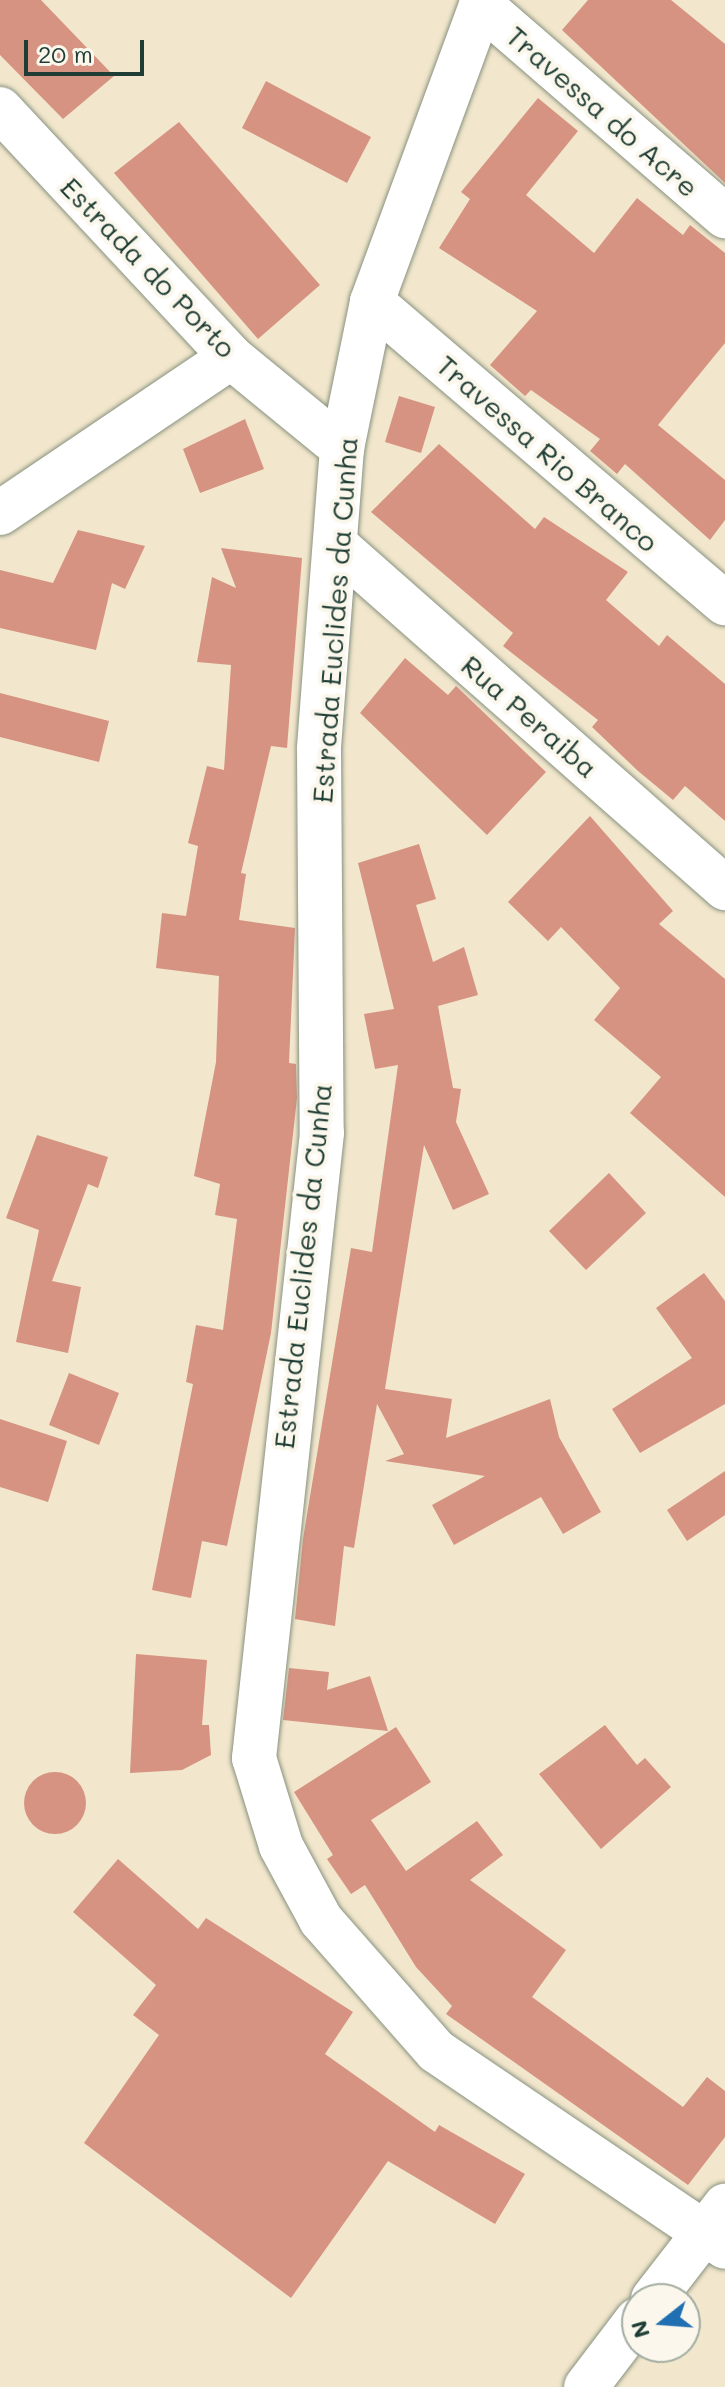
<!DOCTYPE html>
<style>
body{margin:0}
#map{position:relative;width:725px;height:2387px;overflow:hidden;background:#f2e7cc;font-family:Mali,sans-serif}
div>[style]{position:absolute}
.building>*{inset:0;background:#d69382}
.round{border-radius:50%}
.roads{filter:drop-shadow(0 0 2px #889280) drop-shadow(0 0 2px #889280)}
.minor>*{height:44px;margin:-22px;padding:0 22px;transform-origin:22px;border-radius:22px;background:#fff}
span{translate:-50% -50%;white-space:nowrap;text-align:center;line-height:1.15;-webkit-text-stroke:8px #fbf7ec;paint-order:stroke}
.street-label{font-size:28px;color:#1f3d34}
.north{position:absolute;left:621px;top:2283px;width:80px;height:80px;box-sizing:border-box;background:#fbf7ec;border:2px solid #a3ada2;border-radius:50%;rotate:253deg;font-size:22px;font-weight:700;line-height:32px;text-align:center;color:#1f3d34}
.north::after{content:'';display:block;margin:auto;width:28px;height:36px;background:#1f6fb2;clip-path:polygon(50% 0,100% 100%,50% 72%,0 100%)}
.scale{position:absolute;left:24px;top:40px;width:120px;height:36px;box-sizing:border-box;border:4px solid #1f3d34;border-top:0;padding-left:10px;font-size:24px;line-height:28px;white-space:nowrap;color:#1f3d34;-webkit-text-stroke:6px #fbf7ec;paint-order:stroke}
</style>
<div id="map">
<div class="building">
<i style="clip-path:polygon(0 0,41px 0,114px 76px,63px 119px,0 55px)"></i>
<i style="clip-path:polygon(588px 0,671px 0,725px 44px,725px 183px,562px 30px)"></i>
<i style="clip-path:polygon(266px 81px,371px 137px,347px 183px,242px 128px)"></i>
<i style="clip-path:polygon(538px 98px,578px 131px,526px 195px,594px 253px,637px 198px,683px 235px,690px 225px,725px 253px,725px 343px,658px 425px,725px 480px,725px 520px,710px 540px,625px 464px,617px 474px,590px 451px,600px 439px,531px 390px,525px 396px,490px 365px,537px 311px,439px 248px,470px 199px,461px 192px)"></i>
<i style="clip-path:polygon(179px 122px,320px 285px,258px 339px,114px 173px)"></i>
<i style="clip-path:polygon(399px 396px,435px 407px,421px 453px,385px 442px)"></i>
<i style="clip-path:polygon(245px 419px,264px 469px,200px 493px,183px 449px)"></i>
<i style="clip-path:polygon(439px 444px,535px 529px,544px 517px,628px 572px,606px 600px,659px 646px,667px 635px,725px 684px,725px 821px,685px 786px,673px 800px,638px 771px,592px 727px,598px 720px,503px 646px,513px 633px,371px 512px)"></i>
<i style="clip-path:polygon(78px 530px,145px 546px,125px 589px,112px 583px,96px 650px,0 628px,0 570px,53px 583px)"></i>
<i style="clip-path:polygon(221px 548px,302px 558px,287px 748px,271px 746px,241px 873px,246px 874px,239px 920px,295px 928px,289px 1063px,296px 1064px,297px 1098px,271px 1333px,227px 1546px,202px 1541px,191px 1598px,152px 1590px,193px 1384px,186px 1382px,196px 1325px,223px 1330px,237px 1219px,215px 1215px,220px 1184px,194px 1176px,216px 1062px,219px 976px,156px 968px,162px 913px,186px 916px,198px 846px,188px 843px,207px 766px,224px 770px,231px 665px,197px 662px,212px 577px,236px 588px)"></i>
<i style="clip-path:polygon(405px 658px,448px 695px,456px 686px,546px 772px,487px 835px,360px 713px)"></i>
<i style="clip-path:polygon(0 693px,109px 721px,99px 762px,0 737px)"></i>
<i style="clip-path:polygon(590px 816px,673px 911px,659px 924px,725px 979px,725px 1197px,630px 1113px,661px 1077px,594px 1020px,620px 988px,561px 927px,548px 941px,508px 902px)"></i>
<i style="clip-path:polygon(419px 844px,436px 899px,416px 905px,433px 962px,464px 947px,478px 995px,438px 1006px,453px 1088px,461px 1089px,456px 1122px,489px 1194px,453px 1210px,424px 1145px,385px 1389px,452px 1399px,446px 1438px,550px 1399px,559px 1437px,601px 1512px,563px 1534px,541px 1497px,454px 1545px,432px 1505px,485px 1476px,385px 1461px,404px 1454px,377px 1404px,354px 1548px,344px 1546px,335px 1626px,295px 1619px,303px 1539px,351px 1248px,372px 1252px,398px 1065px,375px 1069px,364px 1014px,394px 1009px,358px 863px)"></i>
<i style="clip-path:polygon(37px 1135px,108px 1157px,98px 1188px,88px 1184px,52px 1281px,81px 1287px,68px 1353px,16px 1342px,39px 1230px,6px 1218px)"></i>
<i style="clip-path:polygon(609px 1173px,646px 1213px,586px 1270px,549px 1231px)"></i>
<i style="clip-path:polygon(704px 1273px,725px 1301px,725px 1404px,640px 1453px,612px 1409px,692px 1358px,656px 1308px)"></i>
<i style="clip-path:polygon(69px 1373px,119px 1393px,99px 1445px,49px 1425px)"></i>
<i style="clip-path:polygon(0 1419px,67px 1441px,48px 1502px,0 1487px)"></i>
<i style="clip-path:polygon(725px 1471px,725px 1515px,687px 1541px,667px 1510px)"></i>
<i style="clip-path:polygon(136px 1654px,207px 1660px,202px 1725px,209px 1725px,211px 1755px,182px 1770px,130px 1773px)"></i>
<i style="clip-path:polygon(289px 1668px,329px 1672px,327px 1690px,370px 1676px,388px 1731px,283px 1720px)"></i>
<i style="clip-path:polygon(605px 1725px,637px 1765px,645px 1758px,671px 1787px,601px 1849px,539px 1774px)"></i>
<i style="clip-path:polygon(396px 1727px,431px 1782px,371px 1820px,406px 1871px,477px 1821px,503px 1855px,470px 1880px,566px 1950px,532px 1997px,683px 2107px,707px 2077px,725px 2091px,725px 2137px,688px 2185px,446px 2014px,452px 2006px,416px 1967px,365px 1885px,351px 1894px,327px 1859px,333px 1855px,294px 1792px)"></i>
<i class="round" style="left:24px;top:1772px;width:62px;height:62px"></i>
<i style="clip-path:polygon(118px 1859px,198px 1929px,206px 1918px,353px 2012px,325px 2054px,435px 2132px,439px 2125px,525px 2174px,495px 2224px,388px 2161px,291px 2298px,84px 2143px,159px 2035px,133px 2015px,156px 1985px,73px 1912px)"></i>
</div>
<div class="roads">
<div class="minor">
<i style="left:483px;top:0;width:322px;rotate:110.2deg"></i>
<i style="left:372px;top:302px;width:149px;rotate:101.6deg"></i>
<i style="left:342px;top:448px;width:302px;rotate:94.4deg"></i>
<i style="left:319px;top:749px;width:384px;rotate:89.6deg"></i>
<i style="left:322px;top:1133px;width:629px;rotate:96.21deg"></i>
<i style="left:254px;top:1758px;width:92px;rotate:72.9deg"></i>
<i style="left:281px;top:1846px;width:84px;rotate:61.6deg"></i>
<i style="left:321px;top:1920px;width:174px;rotate:48.7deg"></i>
<i style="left:436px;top:2051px;width:349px;rotate:34.1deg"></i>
<i style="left:481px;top:5px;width:323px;rotate:40.9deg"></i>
<i style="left:0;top:109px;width:339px;rotate:47deg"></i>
<i style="left:231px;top:357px;width:144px;rotate:39.3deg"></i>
<i style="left:372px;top:302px;width:464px;rotate:40.5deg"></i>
<i style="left:0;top:513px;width:279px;rotate:-34deg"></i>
<i style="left:336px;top:545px;width:519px;rotate:41.4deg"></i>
<i style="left:653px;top:2299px;width:118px;rotate:-52.3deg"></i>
<i style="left:586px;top:2387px;width:84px;rotate:-52.7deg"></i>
</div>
</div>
<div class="street-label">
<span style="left:603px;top:111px;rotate:41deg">Travessa do Acre</span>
<span style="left:149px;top:267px;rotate:46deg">Estrada do Porto</span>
<span style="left:548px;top:453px;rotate:41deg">Travessa Rio Branco</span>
<span style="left:334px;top:620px;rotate:-86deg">Estrada Euclides da Cunha</span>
<span style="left:530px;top:716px;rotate:41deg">Rua Peraiba</span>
<span style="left:302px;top:1266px;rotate:-84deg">Estrada Euclides da Cunha</span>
</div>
<div class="north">N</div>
<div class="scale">20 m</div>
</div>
